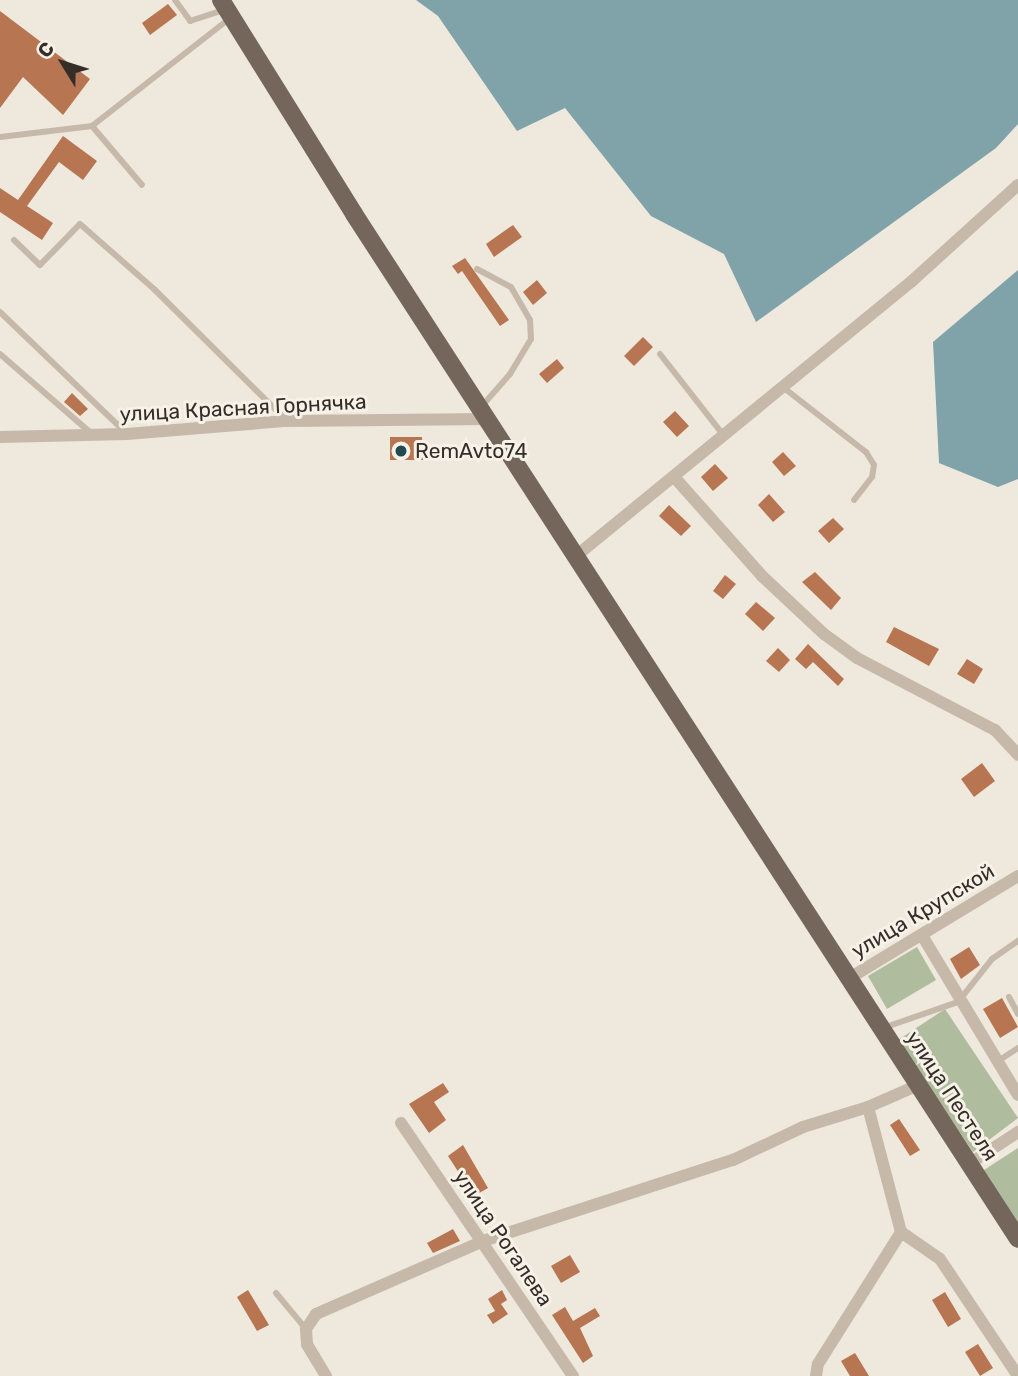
<!DOCTYPE html>
<meta charset="utf-8">
<style>
body{margin:0}
#map{position:relative;width:1018px;height:1376px;overflow:hidden;background:#efe8dd;font-family:Rubik,sans-serif}
div>[style]{position:absolute}
.green>*{inset:0;background:#afbc9e}
.water>*{inset:0;background:#7fa3a9}
.building>*{inset:0;background:#b87551}
.lane>*{height:6px;margin:-3px;padding:0 3px;transform-origin:3px;border-radius:3px;background:#c6b9aa}
.street>*{height:12px;margin:-6px;padding:0 6px;transform-origin:6px;border-radius:6px;background:#c6b9aa}
.primary>*{height:18px;margin:-9px;padding:0 9px;transform-origin:9px;border-radius:9px;background:#74665b}
.dots>*{width:19px;height:19px;translate:-50% -50%;box-sizing:border-box;border:4px solid #f7f2e8;border-radius:50%}
span{translate:-50% -50%;white-space:nowrap;text-align:center;line-height:1.15;-webkit-text-stroke:6px #f7f2e8;paint-order:stroke}
.street-label{font-size:21px;color:#342d29}
.poi-label{font-size:21px;color:#342d29}
.left{translate:0 -50%;text-align:left}
.north{position:absolute;left:28px;top:28px;width:70px;height:70px;-webkit-text-stroke:5px #f7f2e8;paint-order:stroke;rotate:308deg;font-size:19px;font-weight:700;line-height:28px;text-align:center;color:#342d29}
.north::after{content:'';display:block;margin:auto;width:24px;height:32px;background:#342d29;clip-path:polygon(50% 0,100% 100%,50% 72%,0 100%)}
</style>
<div id="map">
<div class="green">
<i style="clip-path:polygon(917px 947px,936px 980px,887px 1009px,868px 976px)"></i>
<i style="clip-path:polygon(945px 1009px,1018px 1118px,973px 1152px,898px 1040px)"></i>
<i style="clip-path:polygon(1018px 1148px,1018px 1224px,984px 1170px)"></i>
</div>
<div class="water">
<i style="clip-path:polygon(416px 0,1018px 0,1018px 124px,996px 148px,756px 322px,724px 254px,651px 216px,565px 108px,517px 131px,438px 16px)"></i>
<i style="clip-path:polygon(1018px 270px,1018px 479px,998px 487px,939px 463px,933px 342px)"></i>
</div>
<div class="building">
<i style="clip-path:polygon(168px 4px,177px 15px,150px 35px,142px 23px)"></i>
<i style="clip-path:polygon(0 11px,90px 79px,63px 115px,23px 77px,0 108px)"></i>
<i style="clip-path:polygon(63px 136px,97px 161px,83px 180px,59px 162px,27px 206px,53px 223px,42px 240px,0 212px,0 188px,18px 200px)"></i>
<i style="clip-path:polygon(513px 225px,522px 237px,494px 257px,486px 244px)"></i>
<i style="clip-path:polygon(465px 258px,509px 320px,500px 326px,462px 271px,458px 274px,452px 266px)"></i>
<i style="clip-path:polygon(537px 280px,547px 293px,533px 305px,523px 292px)"></i>
<i style="clip-path:polygon(643px 337px,653px 347px,634px 366px,624px 356px)"></i>
<i style="clip-path:polygon(557px 359px,564px 368px,547px 383px,539px 374px)"></i>
<i style="clip-path:polygon(72px 393px,88px 409px,80px 416px,64px 402px)"></i>
<i style="clip-path:polygon(675px 411px,689px 426px,677px 437px,663px 422px)"></i>
<i style="clip-path:polygon(390px 437px,422px 437px,423px 460px,390px 460px)"></i>
<i style="clip-path:polygon(783px 452px,796px 466px,784px 476px,772px 462px)"></i>
<i style="clip-path:polygon(715px 464px,728px 478px,713px 491px,701px 477px)"></i>
<i style="clip-path:polygon(769px 494px,785px 512px,773px 522px,758px 505px)"></i>
<i style="clip-path:polygon(669px 505px,691px 526px,681px 536px,659px 516px)"></i>
<i style="clip-path:polygon(833px 518px,844px 529px,829px 543px,818px 531px)"></i>
<i style="clip-path:polygon(815px 572px,841px 598px,831px 610px,802px 582px)"></i>
<i style="clip-path:polygon(725px 575px,736px 584px,723px 599px,713px 591px)"></i>
<i style="clip-path:polygon(756px 602px,775px 618px,763px 631px,745px 614px)"></i>
<i style="clip-path:polygon(894px 627px,939px 649px,929px 666px,886px 642px)"></i>
<i style="clip-path:polygon(808px 644px,844px 679px,838px 686px,813px 662px,806px 669px,795px 659px)"></i>
<i style="clip-path:polygon(778px 648px,790px 660px,779px 672px,766px 661px)"></i>
<i style="clip-path:polygon(967px 659px,983px 669px,974px 684px,957px 674px)"></i>
<i style="clip-path:polygon(982px 763px,995px 781px,974px 797px,961px 779px)"></i>
<i style="clip-path:polygon(969px 947px,980px 965px,961px 979px,950px 959px)"></i>
<i style="clip-path:polygon(1002px 998px,1018px 1027px,1000px 1038px,983px 1009px)"></i>
<i style="clip-path:polygon(443px 1083px,449px 1092px,434px 1102px,446px 1120px,429px 1133px,409px 1104px)"></i>
<i style="clip-path:polygon(899px 1119px,920px 1150px,910px 1156px,890px 1125px)"></i>
<i style="clip-path:polygon(463px 1145px,488px 1188px,474px 1196px,448px 1156px)"></i>
<i style="clip-path:polygon(453px 1229px,460px 1241px,433px 1253px,427px 1243px)"></i>
<i style="clip-path:polygon(570px 1255px,580px 1272px,561px 1283px,551px 1266px)"></i>
<i style="clip-path:polygon(248px 1290px,269px 1325px,257px 1331px,237px 1297px)"></i>
<i style="clip-path:polygon(502px 1290px,507px 1300px,501px 1304px,508px 1314px,493px 1324px,487px 1315px,495px 1311px,488px 1299px)"></i>
<i style="clip-path:polygon(945px 1292px,961px 1319px,948px 1327px,932px 1300px)"></i>
<i style="clip-path:polygon(565px 1307px,573px 1321px,595px 1308px,600px 1316px,580px 1328px,593px 1356px,583px 1363px,552px 1315px)"></i>
<i style="clip-path:polygon(978px 1344px,993px 1368px,980px 1376px,965px 1352px)"></i>
<i style="clip-path:polygon(855px 1353px,869px 1376px,850px 1376px,841px 1361px)"></i>
</div>
<div class="lane">
<i style="left:175px;top:0;width:26px;rotate:54deg"></i>
<i style="left:190px;top:21px;width:35px;rotate:-18deg"></i>
<i style="left:92px;top:126px;width:77px;rotate:49.7deg"></i>
<i style="left:0;top:137px;width:93px;rotate:-6.8deg"></i>
<i style="left:92px;top:126px;width:175px;rotate:-38deg"></i>
<i style="left:14px;top:240px;width:36px;rotate:44deg"></i>
<i style="left:40px;top:265px;width:57px;rotate:-45.7deg"></i>
<i style="left:80px;top:224px;width:100px;rotate:41.3deg"></i>
<i style="left:155px;top:290px;width:183px;rotate:44.8deg"></i>
<i style="left:477px;top:269px;width:38px;rotate:28deg"></i>
<i style="left:511px;top:287px;width:38px;rotate:60deg"></i>
<i style="left:530px;top:320px;width:19px;rotate:87deg"></i>
<i style="left:531px;top:339px;width:41px;rotate:121deg"></i>
<i style="left:510px;top:374px;width:43px;rotate:131.2deg"></i>
<i style="left:0;top:312px;width:173px;rotate:43.8deg"></i>
<i style="left:0;top:354px;width:121px;rotate:41deg"></i>
<i style="left:660px;top:354px;width:104px;rotate:52deg"></i>
<i style="left:784px;top:388px;width:104px;rotate:38deg"></i>
<i style="left:866px;top:452px;width:15px;rotate:58deg"></i>
<i style="left:874px;top:465px;width:12px;rotate:99deg"></i>
<i style="left:872px;top:477px;width:29px;rotate:128deg"></i>
<i style="left:1009px;top:997px;width:19px;rotate:62deg"></i>
<i style="left:883px;top:1028px;width:79px;rotate:-19.1deg"></i>
<i style="left:958px;top:1002px;width:55px;rotate:-51.7deg"></i>
<i style="left:992px;top:959px;width:32px;rotate:-35deg"></i>
<i style="left:998px;top:1061px;width:24px;rotate:-33deg"></i>
<i style="left:276px;top:1293px;width:47px;rotate:50.2deg"></i>
</div>
<div class="street">
<i style="left:0;top:437px;width:127px;rotate:-1.4deg"></i>
<i style="left:127px;top:434px;width:160px;rotate:-4.7deg"></i>
<i style="left:286px;top:421px;width:202px;rotate:-0.6deg"></i>
<i style="left:676px;top:479px;width:130px;rotate:48.4deg"></i>
<i style="left:762px;top:576px;width:85px;rotate:43.1deg"></i>
<i style="left:824px;top:634px;width:41px;rotate:36deg"></i>
<i style="left:857px;top:658px;width:156px;rotate:27.6deg"></i>
<i style="left:995px;top:730px;width:34px;rotate:47deg"></i>
<i style="left:576px;top:556px;width:434px;rotate:-39.3deg"></i>
<i style="left:912px;top:281px;width:143px;rotate:-42.2deg"></i>
<i style="left:923px;top:937px;width:184px;rotate:59deg"></i>
<i style="left:848px;top:979px;width:199px;rotate:-31.2deg"></i>
<i style="left:868px;top:1107px;width:129px;rotate:75.2deg"></i>
<i style="left:401px;top:1123px;width:306px;rotate:55.8deg"></i>
<i style="left:969px;top:1164px;width:59px;rotate:-33.1deg"></i>
<i style="left:901px;top:1232px;width:47px;rotate:34.7deg"></i>
<i style="left:940px;top:1259px;width:141px;rotate:56.3deg"></i>
<i style="left:326px;top:1376px;width:37px;rotate:-121deg"></i>
<i style="left:307px;top:1344px;width:15px;rotate:-94deg"></i>
<i style="left:306px;top:1329px;width:18px;rotate:-56deg"></i>
<i style="left:316px;top:1314px;width:182px;rotate:-23.6deg"></i>
<i style="left:483px;top:1241px;width:263px;rotate:-18deg"></i>
<i style="left:733px;top:1160px;width:77px;rotate:-25.2deg"></i>
<i style="left:803px;top:1127px;width:68px;rotate:-17.1deg"></i>
<i style="left:868px;top:1107px;width:55px;rotate:-23.7deg"></i>
<i style="left:816px;top:1376px;width:12px;rotate:-81deg"></i>
<i style="left:818px;top:1364px;width:156px;rotate:-57.8deg"></i>
</div>
<div class="primary">
<i style="left:221px;top:0;width:252px;rotate:58.1deg"></i>
<i style="left:354px;top:214px;width:1221px;rotate:57.06deg"></i>
</div>
<div class="dots">
<i style="left:401px;top:451px;background:#234951"></i>
</div>
<div class="street-label">
<span style="left:243px;top:408px;rotate:-3deg">улица Красная Горнячка</span>
<span style="left:923px;top:911px;rotate:-31deg">улица Крупской</span>
<span style="left:952px;top:1096px;rotate:57deg">улица Пестеля</span>
<span style="left:503px;top:1238px;rotate:56deg">улица Рогалева</span>
</div>
<div class="poi-label">
<span class="left" style="left:415px;top:451px">RemAvto74</span>
</div>
<div class="north">С</div>
</div>
